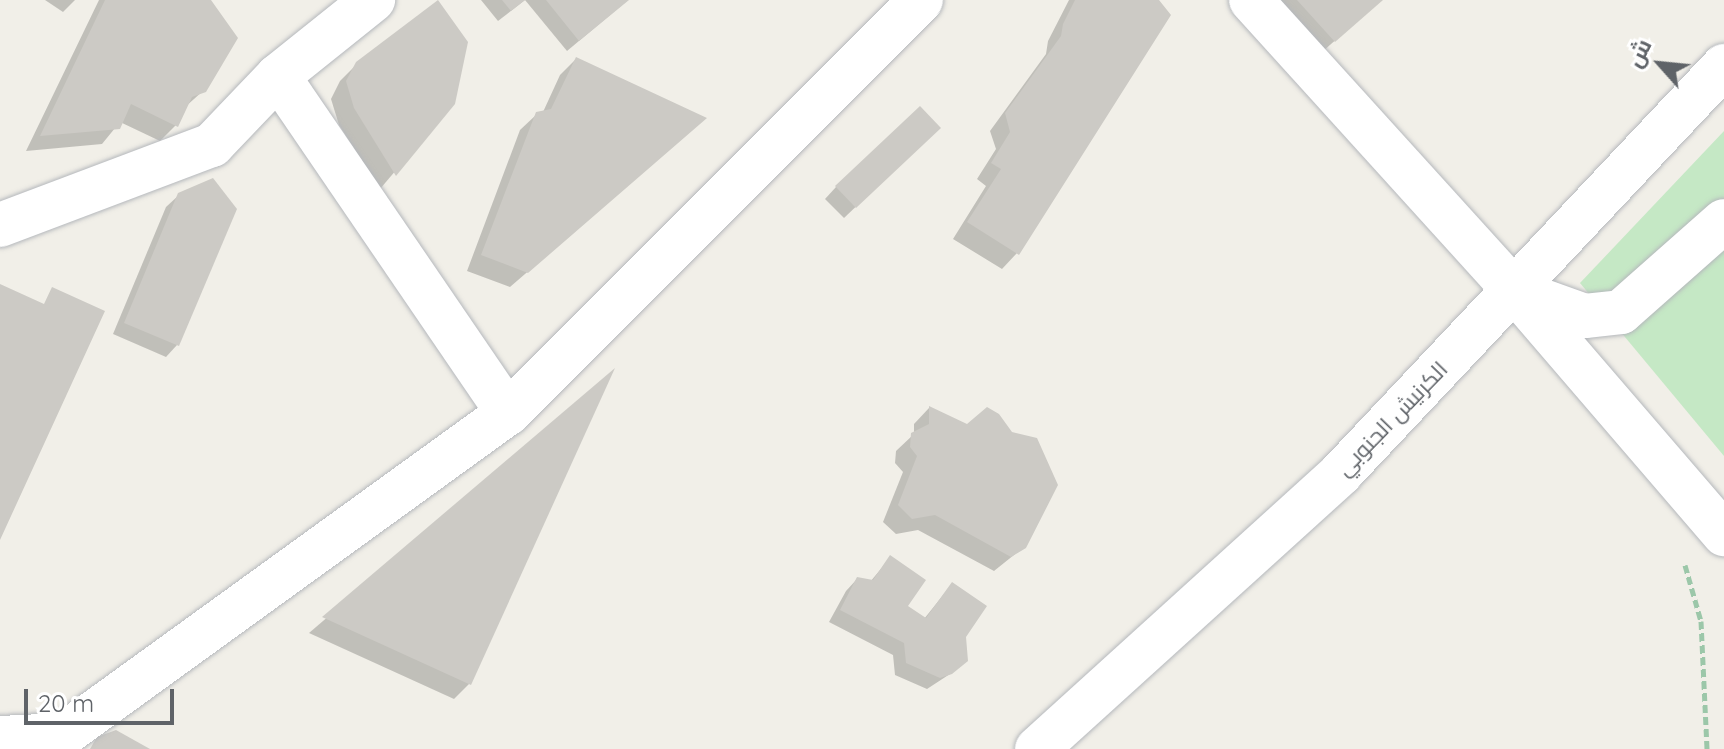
<!DOCTYPE html>
<meta charset="utf-8">
<style>
body{margin:0}
#map{position:relative;width:1724px;height:749px;overflow:hidden;background:#f1efe8;font-family:Quicksand,Cairo,sans-serif}
div>[style]{position:absolute}
.green>*{inset:0;background:#c5e8c5}
.shadow>*{inset:0;background:#0003}
.building>*{inset:0;background:#cccac5}
.path>*{height:5px;margin-top:-2.5px;transform-origin:0;background:repeating-linear-gradient(90deg,#9cc7a9 0 8px,transparent 0 12px)}
.roads{filter:drop-shadow(0 0 2px #b5b8bc) drop-shadow(0 0 2px #b5b8bc)}
.minor>*{height:44px;margin:-22px;padding:0 22px;transform-origin:22px;border-radius:22px;background:#fff}
.tertiary>*{height:44px;margin:-22px;padding:0 22px;transform-origin:22px;border-radius:22px;background:#fff}
.secondary>*{height:44px;margin:-22px;padding:0 22px;transform-origin:22px;border-radius:22px;background:#fff}
span{translate:-50% -50%;white-space:nowrap;text-align:center;line-height:1.15;-webkit-text-stroke:6px #fff;paint-order:stroke}
.street-label{font-size:22px;color:#5f6368}
.north{position:absolute;left:1620px;top:24px;width:80px;height:80px;-webkit-text-stroke:6px #fff;paint-order:stroke;rotate:297deg;font-size:22px;font-weight:700;line-height:32px;text-align:center;color:#5f6368}
.north::after{content:'';display:block;margin:auto;width:28px;height:36px;background:#5f6368;clip-path:polygon(50% 0,100% 100%,50% 72%,0 100%)}
.scale{position:absolute;left:24px;top:689px;width:150px;height:36px;box-sizing:border-box;border:4px solid #5f6368;border-top:0;padding-left:10px;font-size:24px;line-height:28px;white-space:nowrap;color:#5f6368;-webkit-text-stroke:6px #fff;paint-order:stroke}
</style>
<div id="map">
<div class="green">
<i style="clip-path:polygon(1724px 131px,1724px 456px,1580px 283px)"></i>
</div>
<div class="shadow">
<i style="clip-path:polygon(45px 0,75px 0,63px 12px)"></i>
<i style="clip-path:polygon(99px 0,209px 0,204px 90px,184px 108px,176px 125px,160px 141px,120px 122px,102px 144px,26px 151px)"></i>
<i style="clip-path:polygon(481px 0,525px 0,498px 21px)"></i>
<i style="clip-path:polygon(525px 0,628px 0,567px 51px)"></i>
<i style="clip-path:polygon(1069px 0,1156px 0,1017px 253px,1002px 269px,953px 239px,986px 186px,977px 179px,996px 149px,990px 131px,1046px 54px,1048px 41px)"></i>
<i style="clip-path:polygon(1276px 0,1381px 0,1322px 52px)"></i>
<i style="clip-path:polygon(576px 59px,704px 119px,510px 287px,467px 271px,520px 130px,537px 114px,543px 112px,560px 75px)"></i>
<i style="clip-path:polygon(357px 64px,453px 103px,380px 189px,339px 125px,331px 99px,340px 81px)"></i>
<i style="clip-path:polygon(927px 139px,844px 218px,825px 199px,836px 187px)"></i>
<i style="clip-path:polygon(179px 195px,177px 345px,166px 357px,113px 334px,166px 207px)"></i>
<i style="clip-path:polygon(609px 376px,470px 683px,454px 699px,309px 633px)"></i>
<i style="clip-path:polygon(929px 408px,1024px 547px,994px 571px,918px 530px,896px 534px,883px 522px,903px 472px,895px 463px,896px 451px,914px 434px,914px 424px)"></i>
<i style="clip-path:polygon(890px 558px,906px 606px,924px 619px,952px 584px,953px 672px,927px 689px,895px 675px,893px 655px,829px 622px,846px 591px,857px 579px,870px 582px)"></i>
</div>
<div class="building">
<i style="clip-path:polygon(105px 0,211px 0,238px 38px,206px 92px,192px 97px,178px 127px,131px 104px,120px 129px,40px 136px)"></i>
<i style="clip-path:polygon(438px 0,468px 42px,455px 104px,396px 176px,354px 108px,346px 81px,356px 62px)"></i>
<i style="clip-path:polygon(502px 0,525px 0,511px 11px)"></i>
<i style="clip-path:polygon(546px 0,629px 0,579px 41px)"></i>
<i style="clip-path:polygon(1075px 0,1159px 0,1171px 15px,1019px 255px,967px 222px,1001px 169px,991px 163px,1010px 132px,1005px 113px,1061px 36px,1063px 24px)"></i>
<i style="clip-path:polygon(1297px 0,1383px 0,1335px 42px)"></i>
<i style="clip-path:polygon(576px 57px,707px 118px,528px 273px,481px 255px,536px 112px,551px 109px)"></i>
<i style="clip-path:polygon(920px 106px,941px 128px,856px 208px,835px 186px)"></i>
<i style="clip-path:polygon(213px 178px,237px 209px,179px 346px,124px 323px,178px 193px)"></i>
<i style="clip-path:polygon(0 284px,44px 304px,52px 287px,105px 311px,0 540px)"></i>
<i style="clip-path:polygon(615px 368px,471px 685px,322px 617px)"></i>
<i style="clip-path:polygon(929px 406px,967px 424px,987px 407px,999px 414px,1012px 432px,1037px 438px,1058px 485px,1026px 548px,1011px 557px,935px 515px,912px 519px,898px 505px,917px 456px,910px 447px,911px 433px,929px 424px)"></i>
<i style="clip-path:polygon(890px 555px,926px 580px,908px 606px,926px 618px,952px 582px,987px 606px,966px 637px,968px 661px,952px 674px,940px 678px,906px 663px,904px 643px,840px 610px,857px 577px,873px 580px)"></i>
<i style="clip-path:polygon(116px 730px,150px 749px,90px 749px,97px 737px)"></i>
</div>
<div class="path">
<i style="left:1685px;top:565px;width:58px;rotate:74.1deg"></i>
<i style="left:1701px;top:621px;width:128px;rotate:87.3deg"></i>
</div>
<div class="roads">
<div class="minor">
<i style="left:278px;top:76px;width:408px;rotate:55.7deg"></i>
<i style="left:0;top:225px;width:227px;rotate:-20.7deg"></i>
<i style="left:212px;top:145px;width:95px;rotate:-46.3deg"></i>
<i style="left:278px;top:76px;width:122px;rotate:-38.7deg"></i>
<i style="left:0;top:738px;width:63px;rotate:-2.7deg"></i>
<i style="left:63px;top:735px;width:549px;rotate:-35.89deg"></i>
<i style="left:508px;top:413px;width:584px;rotate:-45deg"></i>
</div>
<div class="tertiary">
<i style="left:1251px;top:0;width:393px;rotate:47.8deg"></i>
<i style="left:1515px;top:291px;width:321px;rotate:49.3deg"></i>
</div>
<div class="secondary">
<i style="left:1515px;top:291px;width:74px;rotate:19.7deg"></i>
<i style="left:1585px;top:316px;width:36px;rotate:-6deg"></i>
<i style="left:1621px;top:312px;width:137px;rotate:-41.5deg"></i>
<i style="left:1037px;top:749px;width:411px;rotate:-42.2deg"></i>
<i style="left:1341px;top:473px;width:559px;rotate:-46.74deg"></i>
</div>
</div>
<div class="street-label">
<span style="left:1392px;top:419px;rotate:-46deg">الكرنيش الجنوبي</span>
</div>
<div class="north">ش</div>
<div class="scale">20 m</div>
</div>
